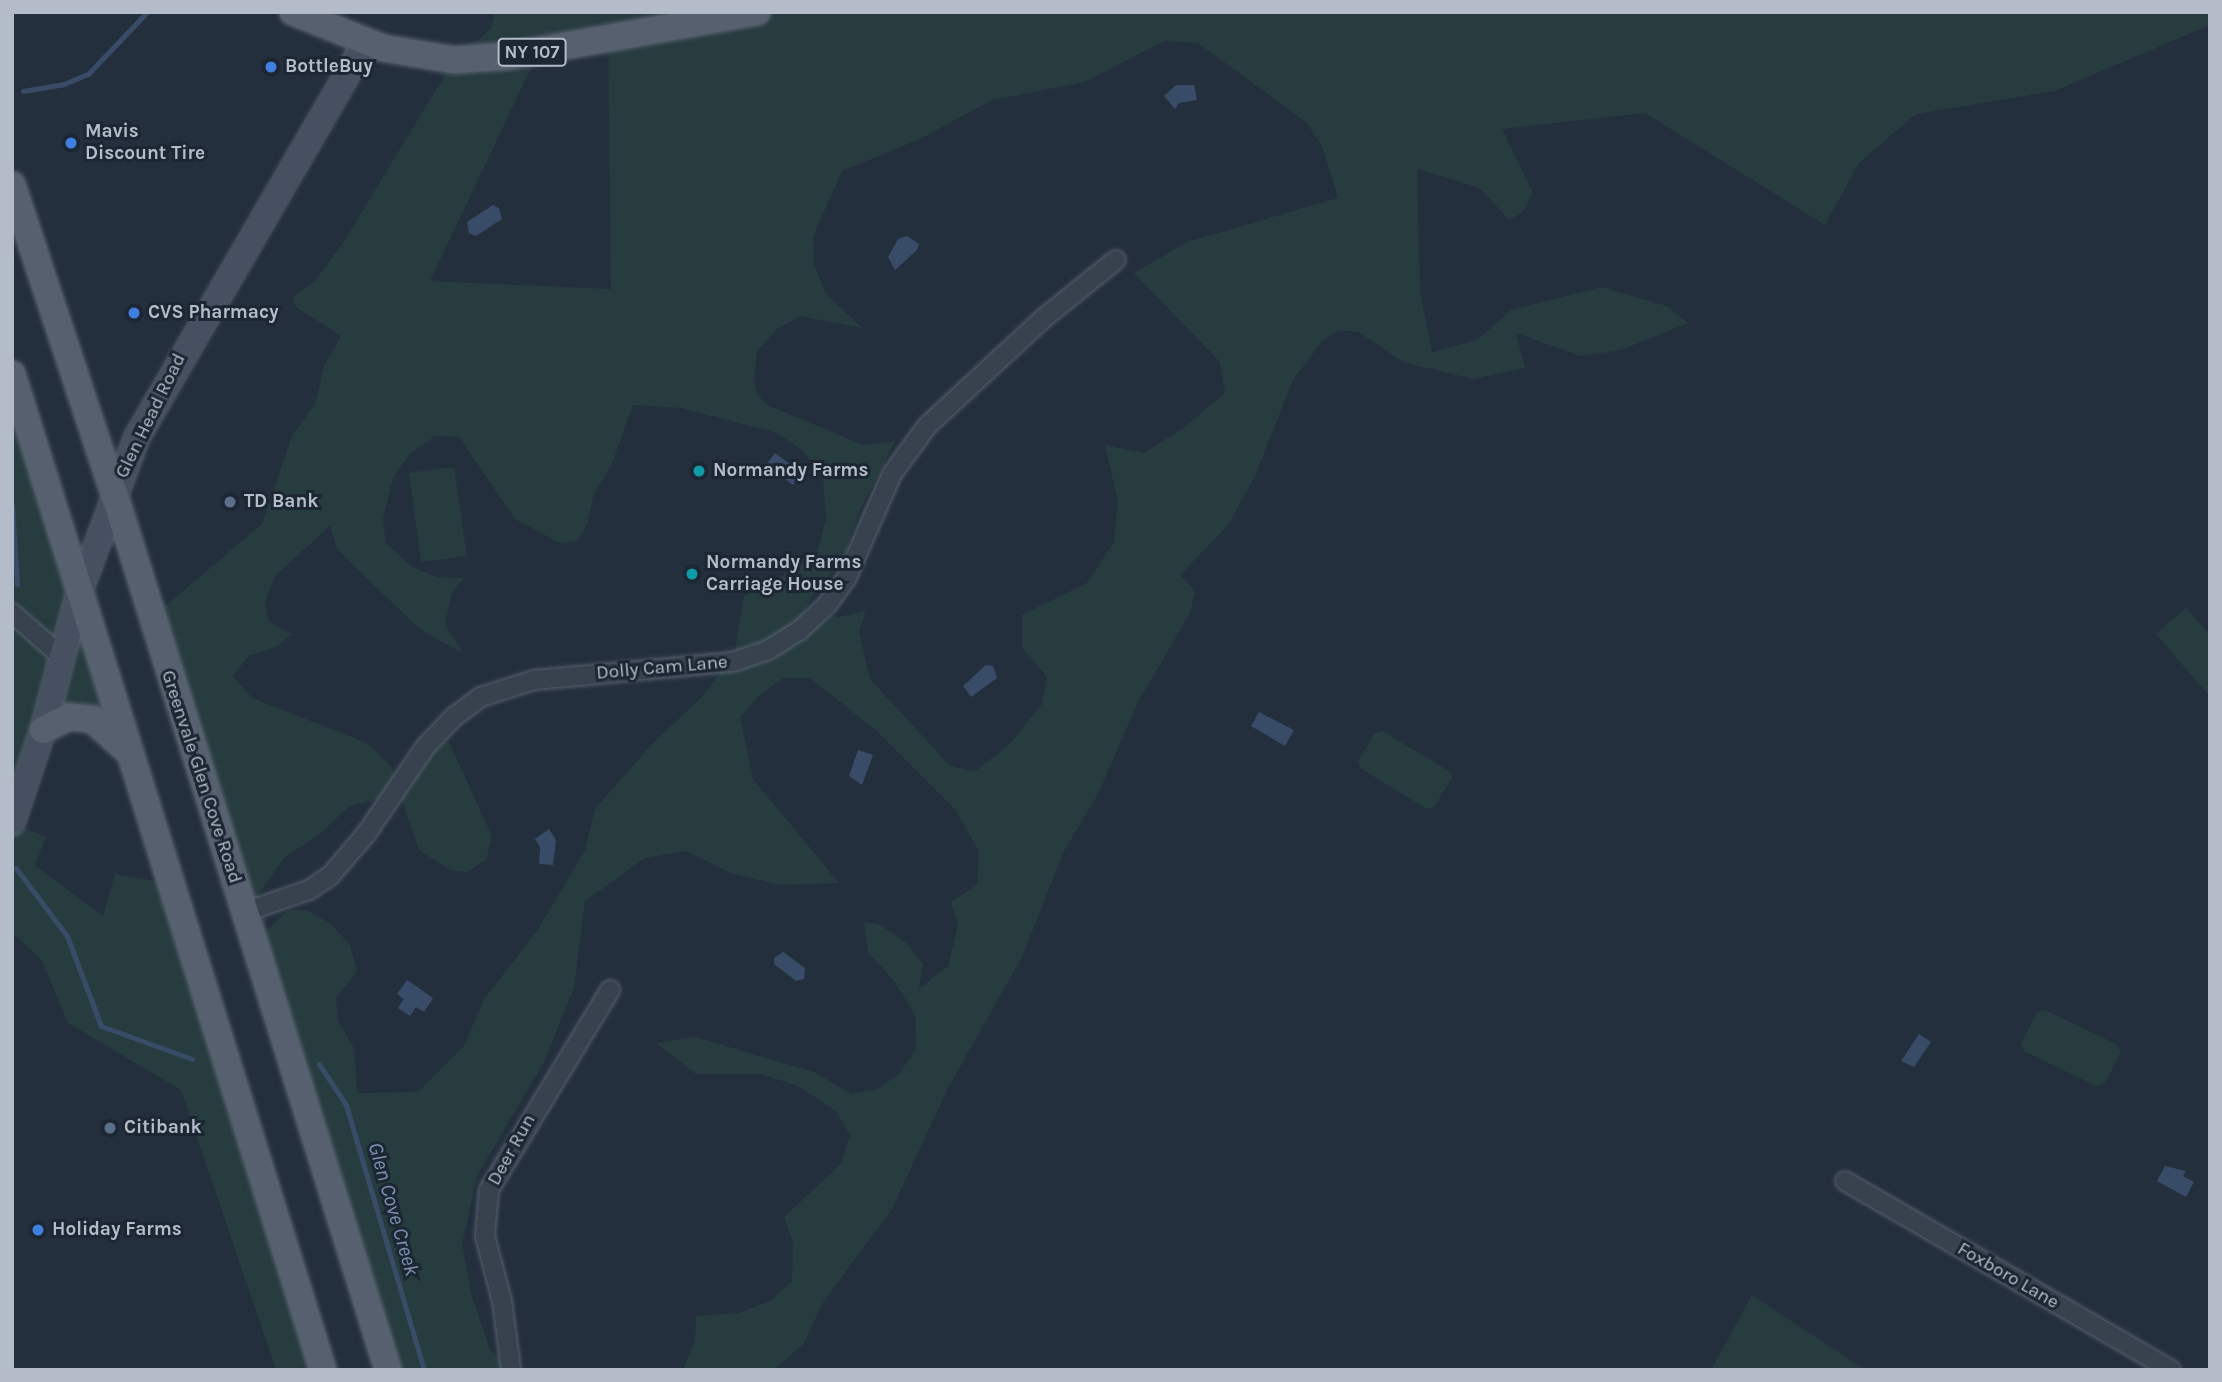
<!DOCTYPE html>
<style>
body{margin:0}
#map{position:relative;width:2222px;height:1382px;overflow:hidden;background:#242f3e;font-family:Karla,sans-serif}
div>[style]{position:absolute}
.green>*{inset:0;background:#263c3f}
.water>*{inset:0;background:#394c67}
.stream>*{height:5px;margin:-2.5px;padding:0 2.5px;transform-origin:2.5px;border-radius:2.5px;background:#394c67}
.roads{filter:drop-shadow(0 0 2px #565f6c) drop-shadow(0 0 2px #565f6c)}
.minor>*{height:18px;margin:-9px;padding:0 9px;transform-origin:9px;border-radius:9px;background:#38414e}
.secondary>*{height:24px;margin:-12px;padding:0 12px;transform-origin:12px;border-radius:12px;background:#465061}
.primary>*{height:26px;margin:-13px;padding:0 13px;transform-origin:13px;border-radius:13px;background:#56606e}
.dots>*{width:19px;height:19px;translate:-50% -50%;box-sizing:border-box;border:4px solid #1d2633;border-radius:50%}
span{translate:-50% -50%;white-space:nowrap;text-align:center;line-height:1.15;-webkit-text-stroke:6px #1d2633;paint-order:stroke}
.shield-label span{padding:2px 5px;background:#1d2633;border:2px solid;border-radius:5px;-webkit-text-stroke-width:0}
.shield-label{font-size:18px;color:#b4bcc9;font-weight:700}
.poi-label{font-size:19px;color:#b4bcc9;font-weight:700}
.left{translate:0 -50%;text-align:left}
.street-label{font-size:19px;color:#b4bcc9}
.water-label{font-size:21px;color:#7c92b1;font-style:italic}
.frame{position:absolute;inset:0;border:14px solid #b4bcc9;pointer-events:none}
</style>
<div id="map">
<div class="green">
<i style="clip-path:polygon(evenodd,495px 12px,2210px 12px,2210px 25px,2055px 91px,1916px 114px,1859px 163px,1825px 225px,1645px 113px,1502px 129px,1533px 193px,1522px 213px,1509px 220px,1480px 188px,1417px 169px,1420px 291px,1432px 352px,1477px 340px,1511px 310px,1601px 287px,1667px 306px,1688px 323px,1621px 350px,1581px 356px,1516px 333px,1525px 368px,1473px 379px,1403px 362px,1359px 332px,1339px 330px,1323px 340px,1293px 380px,1255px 476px,1228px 525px,1180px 575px,1195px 591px,1190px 613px,1137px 704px,1099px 792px,1064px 851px,1022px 957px,947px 1090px,892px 1209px,822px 1304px,804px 1343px,774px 1370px,683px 1370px,695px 1341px,696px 1316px,739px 1313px,770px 1301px,792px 1281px,793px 1242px,784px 1217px,840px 1165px,850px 1135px,836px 1111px,798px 1086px,761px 1074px,696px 1074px,656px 1043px,695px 1037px,814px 1072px,851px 1094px,878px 1089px,899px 1074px,916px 1049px,915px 1015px,894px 981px,868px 952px,864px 922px,881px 925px,906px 943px,923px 964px,919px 989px,948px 966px,958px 926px,951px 902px,977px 885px,979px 851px,955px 809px,877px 731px,810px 678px,784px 678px,761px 694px,740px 717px,753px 779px,839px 883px,781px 885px,733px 874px,686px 851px,645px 858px,585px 901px,574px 988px,544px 1062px,477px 1176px,462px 1244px,472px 1297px,490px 1349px,510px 1370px,391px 1370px,264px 934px,288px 910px,306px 910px,330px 923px,350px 945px,357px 971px,336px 998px,338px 1021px,354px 1048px,357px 1093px,418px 1092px,464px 1046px,484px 999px,537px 931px,585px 850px,595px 809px,653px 743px,702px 697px,735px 651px,744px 596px,770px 585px,818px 550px,826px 519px,823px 479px,804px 452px,777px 433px,681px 408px,633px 405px,611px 466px,594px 494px,587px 525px,577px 541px,560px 543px,515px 519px,459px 437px,435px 436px,409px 455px,393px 478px,383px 519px,386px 543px,412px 567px,437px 577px,464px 578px,451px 595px,445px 625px,464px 654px,420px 629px,379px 590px,337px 549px,330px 526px,275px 576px,265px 602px,269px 622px,292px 634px,275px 648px,249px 655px,233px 676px,252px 698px,367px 743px,391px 766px,397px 781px,436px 744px,449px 742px,492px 836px,486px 860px,467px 872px,450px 870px,419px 850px,400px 794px,349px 806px,320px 834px,285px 857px,255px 899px,243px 886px,154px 616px,262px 524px,292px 436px,316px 402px,324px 366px,341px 336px,296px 307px,292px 298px,315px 281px,343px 243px,454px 60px,491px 29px,495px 12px,608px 39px,611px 289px,430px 281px,539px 51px,608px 39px,495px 12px,1164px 41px,1198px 43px,1306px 122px,1322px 146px,1338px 198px,1187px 242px,1134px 273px,1220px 362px,1225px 393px,1182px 429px,1144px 453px,1105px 445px,1118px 502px,1114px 542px,1087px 583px,1022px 615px,1022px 647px,1047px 677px,1042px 704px,1009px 745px,975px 771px,950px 766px,870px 679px,859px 632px,866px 611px,839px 617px,803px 614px,816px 589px,842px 563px,858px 514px,895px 441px,863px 445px,767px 405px,757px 394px,754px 380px,757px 351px,777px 329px,800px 316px,862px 328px,826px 294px,814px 265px,813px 237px,842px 171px,920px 139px,992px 100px,1085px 82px,1164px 41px)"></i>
<i style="clip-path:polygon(12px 376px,132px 755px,63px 718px,12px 823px,46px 837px,35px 865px,103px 916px,115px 874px,173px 884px,323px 1370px,276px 1370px,181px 1090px,68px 1023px,42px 961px,12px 932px)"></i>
<i style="clip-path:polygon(454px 467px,467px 556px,421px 562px,409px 473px)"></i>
<i style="clip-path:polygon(2186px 608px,2210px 635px,2210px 697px,2156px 634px)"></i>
<i style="clip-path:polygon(1382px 731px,1451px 772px,1452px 778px,1434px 807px,1427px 809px,1360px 768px,1358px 761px,1375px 733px)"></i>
<i style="clip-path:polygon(2045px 1010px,2116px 1044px,2121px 1052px,2105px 1083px,2096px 1086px,2024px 1051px,2021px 1044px,2037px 1013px)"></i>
<i style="clip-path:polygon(1752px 1295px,1865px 1370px,1711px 1370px)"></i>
</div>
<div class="water">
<i style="clip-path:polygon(1176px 85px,1194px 85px,1197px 100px,1179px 103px,1175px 109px,1164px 96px)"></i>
<i style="clip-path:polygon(493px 205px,499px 208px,502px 219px,476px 236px,469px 233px,467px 222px)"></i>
<i style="clip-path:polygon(907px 236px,919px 244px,917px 250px,895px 270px,888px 257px,898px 239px)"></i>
<i style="clip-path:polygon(775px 453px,802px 473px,793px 485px,766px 465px)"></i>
<i style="clip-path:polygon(986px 665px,993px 666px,997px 678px,971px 697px,963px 686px)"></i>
<i style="clip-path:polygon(1259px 712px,1294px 730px,1285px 746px,1251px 726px)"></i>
<i style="clip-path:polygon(858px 750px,873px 755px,862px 785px,849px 776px)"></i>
<i style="clip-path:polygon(549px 829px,556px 840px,553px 865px,539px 864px,540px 847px,535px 839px)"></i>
<i style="clip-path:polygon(783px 952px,805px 968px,804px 979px,796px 981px,774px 964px,774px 958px)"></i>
<i style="clip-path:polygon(407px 980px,433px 998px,424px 1012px,416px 1007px,410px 1016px,398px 1008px,404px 999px,397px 994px)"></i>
<i style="clip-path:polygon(1919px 1034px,1931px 1042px,1914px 1067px,1901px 1061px)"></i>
<i style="clip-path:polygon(2165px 1166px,2186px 1171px,2183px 1176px,2194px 1182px,2186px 1197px,2157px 1181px)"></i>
</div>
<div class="stream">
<i style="left:23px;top:91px;width:42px;rotate:-9.7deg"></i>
<i style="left:64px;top:84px;width:26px;rotate:-23deg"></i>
<i style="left:88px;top:74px;width:86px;rotate:-46.4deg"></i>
<i style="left:12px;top:505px;width:79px;rotate:86.4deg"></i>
<i style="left:16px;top:868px;width:85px;rotate:53.1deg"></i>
<i style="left:67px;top:936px;width:96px;rotate:69.3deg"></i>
<i style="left:101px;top:1026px;width:97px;rotate:19.9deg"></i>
<i style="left:319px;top:1064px;width:49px;rotate:56.6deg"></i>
<i style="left:346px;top:1105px;width:276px;rotate:73.6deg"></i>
</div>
<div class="roads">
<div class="minor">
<i style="left:12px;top:613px;width:67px;rotate:41.3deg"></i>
<i style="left:245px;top:912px;width:68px;rotate:-19deg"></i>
<i style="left:309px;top:890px;width:25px;rotate:-34deg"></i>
<i style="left:330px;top:876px;width:55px;rotate:-49.4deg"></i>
<i style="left:366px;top:834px;width:107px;rotate:-55.7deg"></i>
<i style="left:426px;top:746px;width:40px;rotate:-46deg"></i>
<i style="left:454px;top:717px;width:34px;rotate:-37deg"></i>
<i style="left:481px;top:697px;width:56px;rotate:-17.8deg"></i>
<i style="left:534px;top:680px;width:200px;rotate:-5.2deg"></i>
<i style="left:733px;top:662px;width:37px;rotate:-19deg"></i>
<i style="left:768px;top:650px;width:38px;rotate:-32deg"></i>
<i style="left:800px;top:630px;width:37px;rotate:-43deg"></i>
<i style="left:827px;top:605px;width:34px;rotate:-54deg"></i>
<i style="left:847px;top:577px;width:112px;rotate:-66.4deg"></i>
<i style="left:892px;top:474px;width:59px;rotate:-53.9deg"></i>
<i style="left:927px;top:426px;width:161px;rotate:-42.7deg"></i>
<i style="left:1045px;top:317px;width:91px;rotate:-38.8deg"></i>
<i style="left:1845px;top:1181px;width:377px;rotate:30.1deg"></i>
<i style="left:511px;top:1370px;width:70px;rotate:-97.4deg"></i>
<i style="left:502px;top:1301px;width:67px;rotate:-104.7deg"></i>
<i style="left:485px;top:1236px;width:46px;rotate:-85deg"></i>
<i style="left:489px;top:1190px;width:234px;rotate:-58.8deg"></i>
</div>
<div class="secondary">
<i style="left:12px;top:823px;width:98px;rotate:-71.6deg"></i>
<i style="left:43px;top:730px;width:142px;rotate:-75.3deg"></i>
<i style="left:79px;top:593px;width:166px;rotate:-69.6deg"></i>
<i style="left:137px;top:437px;width:457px;rotate:-59.9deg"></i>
</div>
<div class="primary">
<i style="left:293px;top:12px;width:97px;rotate:21.8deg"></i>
<i style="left:383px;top:48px;width:72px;rotate:9.6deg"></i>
<i style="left:454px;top:60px;width:55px;rotate:-4.2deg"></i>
<i style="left:509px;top:56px;width:252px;rotate:-10.1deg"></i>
<i style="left:12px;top:185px;width:324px;rotate:71.7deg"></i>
<i style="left:114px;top:493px;width:919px;rotate:72.65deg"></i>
<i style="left:12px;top:374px;width:1043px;rotate:72.66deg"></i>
<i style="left:43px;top:730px;width:29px;rotate:-27deg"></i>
<i style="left:69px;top:717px;width:23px;rotate:5deg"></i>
<i style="left:92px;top:719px;width:51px;rotate:41.8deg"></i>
</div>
</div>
<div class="dots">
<i style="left:271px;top:67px;background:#3f7fe0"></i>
<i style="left:71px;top:143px;background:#3f7fe0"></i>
<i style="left:134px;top:313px;background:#3f7fe0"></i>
<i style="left:699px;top:471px;background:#0f9aa8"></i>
<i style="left:230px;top:502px;background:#5c6f8a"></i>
<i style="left:692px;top:574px;background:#0f9aa8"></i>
<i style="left:110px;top:1128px;background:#5c6f8a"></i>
<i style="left:38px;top:1230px;background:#3f7fe0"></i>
</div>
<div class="shield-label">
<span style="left:532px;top:52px">NY 107</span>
</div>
<div class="poi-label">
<span class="left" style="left:285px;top:67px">BottleBuy</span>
<span class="left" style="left:85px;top:143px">Mavis<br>Discount Tire</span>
<span class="left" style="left:148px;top:313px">CVS Pharmacy</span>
<span class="left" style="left:713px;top:471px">Normandy Farms</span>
<span class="left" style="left:244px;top:502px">TD Bank</span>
<span class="left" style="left:706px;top:574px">Normandy Farms<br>Carriage House</span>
<span class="left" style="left:124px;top:1128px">Citibank</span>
<span class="left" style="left:52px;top:1230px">Holiday Farms</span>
</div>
<div class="street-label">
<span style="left:151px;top:416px;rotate:-64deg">Glen Head Road</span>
<span style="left:662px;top:668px;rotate:-5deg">Dolly Cam Lane</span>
<span style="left:201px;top:777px;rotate:72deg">Greenvale Glen Cove Road</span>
<span style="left:512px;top:1150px;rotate:-61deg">Deer Run</span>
<span style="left:2008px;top:1276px;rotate:30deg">Foxboro Lane</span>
</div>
<div class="water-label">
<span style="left:394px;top:1209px;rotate:74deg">Glen Cove Creek</span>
</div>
<div class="frame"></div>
</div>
